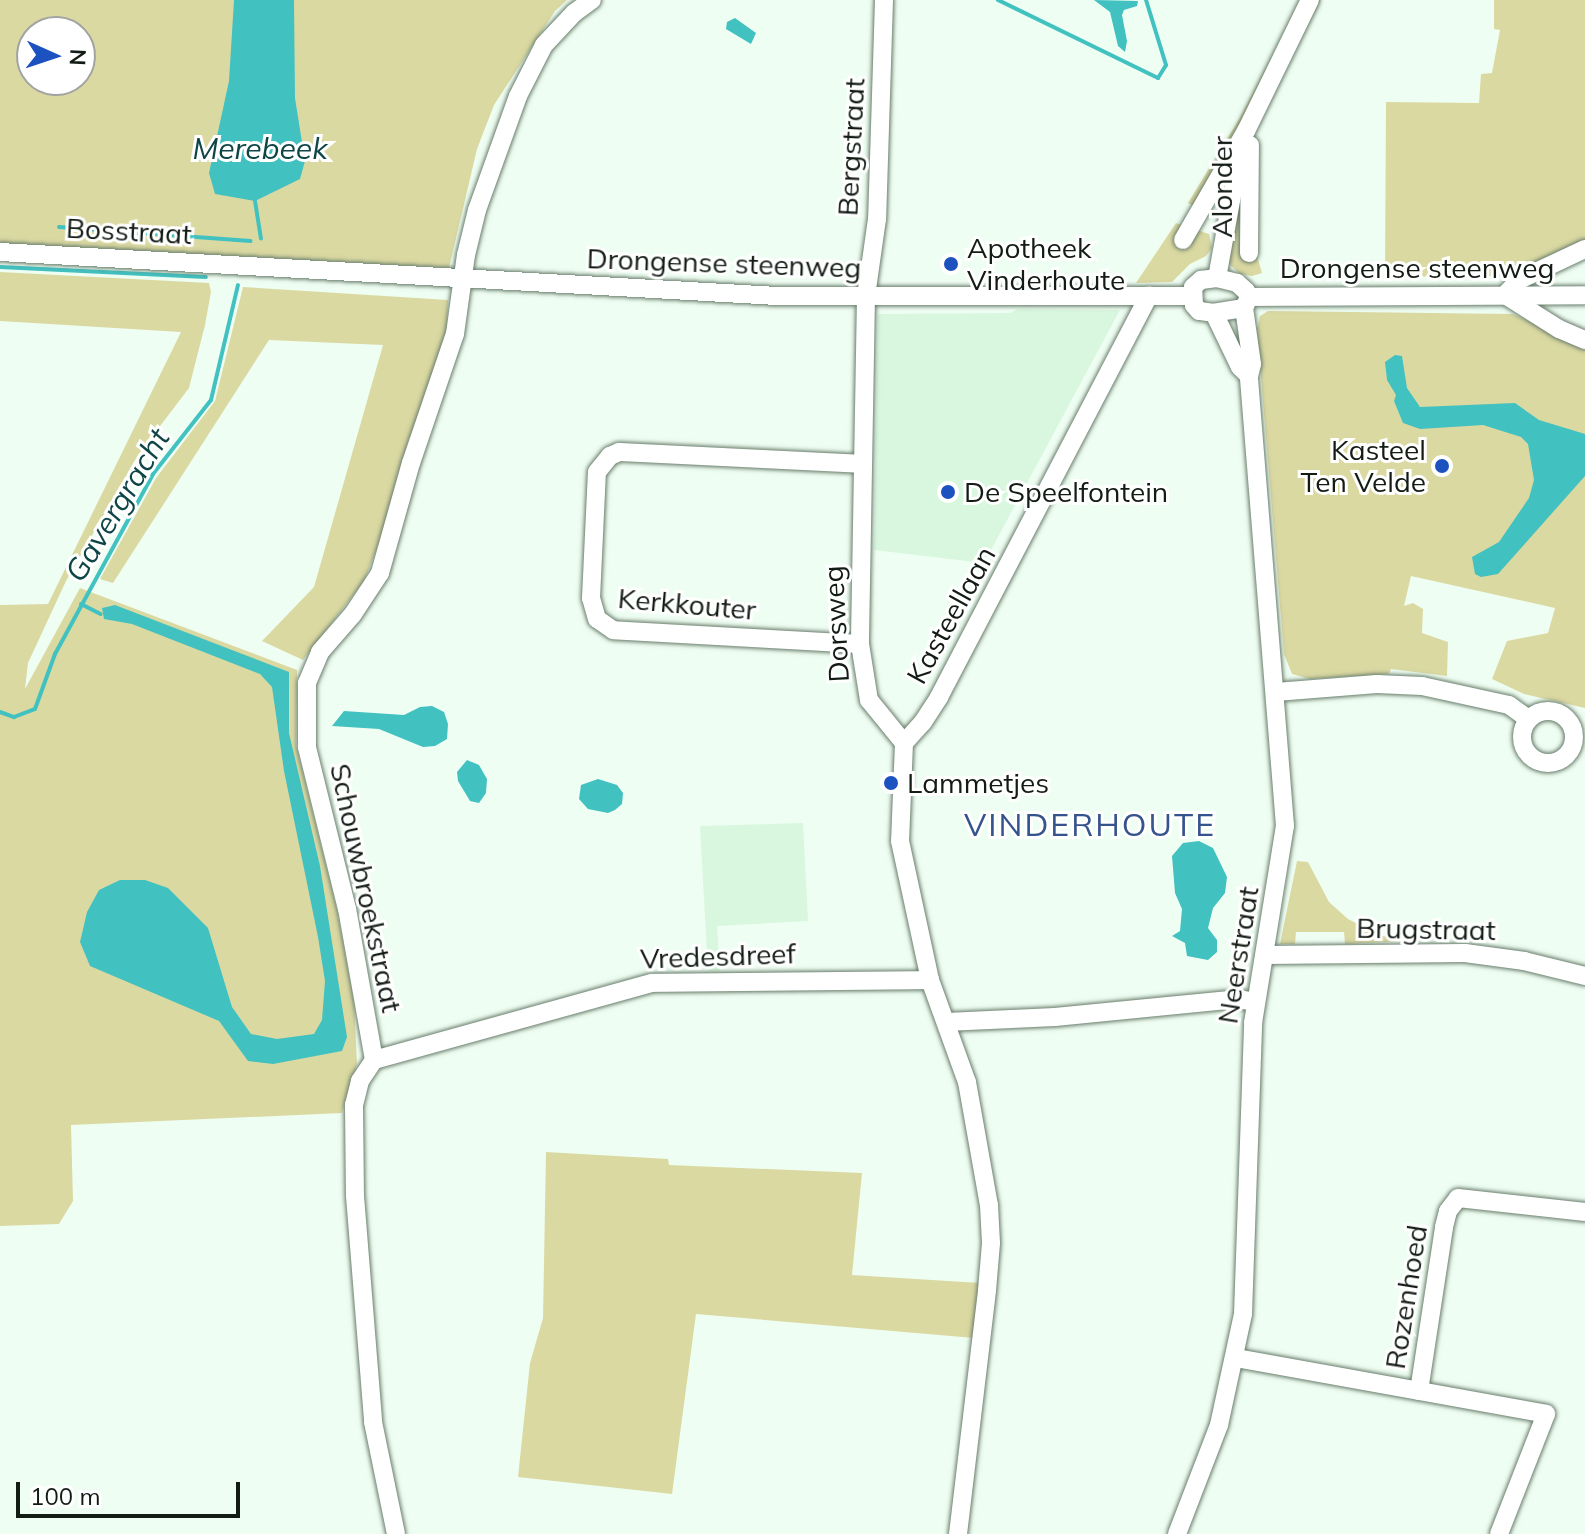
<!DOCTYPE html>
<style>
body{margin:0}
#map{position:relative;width:1585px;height:1534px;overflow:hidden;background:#effef2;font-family:Mulish,sans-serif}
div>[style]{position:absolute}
.built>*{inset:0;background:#d8f7de}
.green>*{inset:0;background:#dbd9a2}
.water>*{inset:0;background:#42c1c1}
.stream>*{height:4px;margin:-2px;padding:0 2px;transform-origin:2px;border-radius:2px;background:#42c1c1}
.roads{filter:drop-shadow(0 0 2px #687d6c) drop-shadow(0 0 2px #687d6c)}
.minor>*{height:18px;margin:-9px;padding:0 9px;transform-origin:9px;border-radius:9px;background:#fff}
.minor>.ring{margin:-9px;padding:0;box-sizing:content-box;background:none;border:18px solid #fff;border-radius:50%}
.dots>*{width:22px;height:22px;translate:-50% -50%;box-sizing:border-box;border:4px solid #fff;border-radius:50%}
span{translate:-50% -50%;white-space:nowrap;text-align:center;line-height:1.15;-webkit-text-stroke:6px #fff;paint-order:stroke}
.street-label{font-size:28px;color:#131b15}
.poi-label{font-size:28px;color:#131b15}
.left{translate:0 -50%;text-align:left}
.right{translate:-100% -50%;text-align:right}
.water-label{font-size:30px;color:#0e4647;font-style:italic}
.quarter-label{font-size:32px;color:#35538c;letter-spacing:2px}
.north{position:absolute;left:16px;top:16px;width:80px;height:80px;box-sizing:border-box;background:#fff;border:2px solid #a1a4a1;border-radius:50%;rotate:93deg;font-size:22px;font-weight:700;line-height:32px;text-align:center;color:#131b15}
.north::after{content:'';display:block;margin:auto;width:28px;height:36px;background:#1c52bf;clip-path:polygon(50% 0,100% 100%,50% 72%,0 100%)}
.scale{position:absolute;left:16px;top:1482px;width:224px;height:36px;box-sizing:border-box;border:4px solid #131b15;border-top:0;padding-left:10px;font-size:24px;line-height:28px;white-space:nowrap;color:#131b15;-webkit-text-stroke:6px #fff;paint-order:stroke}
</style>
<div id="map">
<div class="built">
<i style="clip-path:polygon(1018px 309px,1120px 310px,984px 563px,874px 550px,878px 314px,1011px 313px)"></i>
<i style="clip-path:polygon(803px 823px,808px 921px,717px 926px,720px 971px,708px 971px,700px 826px)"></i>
</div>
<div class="green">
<i style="clip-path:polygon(evenodd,0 0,567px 0,555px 11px,494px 105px,477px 149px,449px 268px,0 243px,0 0,32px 32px,80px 32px,80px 80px,32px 80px,32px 32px)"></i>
<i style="clip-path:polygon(1301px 0,1321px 0,1259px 119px,1195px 207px,1188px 203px,1241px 116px)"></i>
<i style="clip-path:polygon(1494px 0,1585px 0,1585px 244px,1510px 276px,1385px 277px,1386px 102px,1479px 103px,1481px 74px,1492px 73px,1500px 30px,1494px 29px)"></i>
<i style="clip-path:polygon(1243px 177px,1240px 254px,1257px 256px,1262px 273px,1252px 276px,1240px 274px,1228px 263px)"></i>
<i style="clip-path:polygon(1176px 223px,1209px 234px,1212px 248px,1206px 256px,1190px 264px,1172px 282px,1136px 283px)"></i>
<i style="clip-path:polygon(0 272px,209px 283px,211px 292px,205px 325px,189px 388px,138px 455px,66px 581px,28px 663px,25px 689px,80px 588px,297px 670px,296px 745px,337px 910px,354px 1001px,357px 1064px,342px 1113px,71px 1125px,73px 1201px,59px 1224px,0 1226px,0 605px,48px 604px,181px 332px,0 321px)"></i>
<i style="clip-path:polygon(243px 287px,448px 300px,447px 327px,433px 377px,408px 442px,383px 533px,364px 581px,303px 660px,262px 641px,314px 587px,383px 345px,269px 340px,113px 583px,100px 579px,156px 478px,215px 401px)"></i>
<i style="clip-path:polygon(1268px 311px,1513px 314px,1585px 346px,1585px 708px,1524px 694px,1492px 679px,1507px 641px,1548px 633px,1555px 608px,1411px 576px,1404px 606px,1413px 603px,1423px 609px,1422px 633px,1448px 642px,1447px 676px,1391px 669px,1389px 674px,1310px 679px,1292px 674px,1284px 654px,1257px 329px,1260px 316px)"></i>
<i style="clip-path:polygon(1297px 861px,1308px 862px,1329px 902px,1348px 919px,1379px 935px,1406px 941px,1345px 944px,1344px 932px,1296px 932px,1295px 944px,1280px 944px)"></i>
<i style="clip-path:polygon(546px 1152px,668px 1159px,669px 1165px,862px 1173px,852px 1275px,980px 1283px,974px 1338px,696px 1314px,672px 1494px,518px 1477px,530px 1363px,543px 1318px)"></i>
</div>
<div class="water">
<i style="clip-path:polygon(234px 0,294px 0,295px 98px,305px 161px,300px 179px,255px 201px,215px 194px,209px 173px,229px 81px)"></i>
<i style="clip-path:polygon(1094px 0,1138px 1px,1137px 6px,1124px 10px,1122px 15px,1127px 41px,1125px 52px,1118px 46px,1110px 12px)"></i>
<i style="clip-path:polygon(735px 18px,756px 33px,751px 44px,726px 29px,727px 22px)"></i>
<i style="clip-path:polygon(1395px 355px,1402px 356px,1407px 388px,1420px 407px,1515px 403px,1539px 420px,1585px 434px,1585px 476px,1498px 574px,1481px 577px,1475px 574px,1472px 557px,1499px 542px,1529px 498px,1534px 480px,1528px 444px,1521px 437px,1483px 425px,1420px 429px,1403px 423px,1394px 401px,1396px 395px,1387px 380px,1385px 362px)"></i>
<i style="clip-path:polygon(115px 605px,289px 672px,289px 733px,320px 866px,347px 1037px,342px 1051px,273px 1064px,248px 1061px,219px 1021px,90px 966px,80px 942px,87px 912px,99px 890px,120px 880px,145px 880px,168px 888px,208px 928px,232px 1007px,251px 1034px,277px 1039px,314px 1034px,322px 1020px,325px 981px,318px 937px,284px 771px,272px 687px,260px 674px,132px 624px,104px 619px,102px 608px)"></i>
<i style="clip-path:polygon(432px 706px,444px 712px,448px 724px,447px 739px,435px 746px,423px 747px,379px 729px,332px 726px,344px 711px,404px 715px,420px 707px)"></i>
<i style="clip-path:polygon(467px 760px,479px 765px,487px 779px,486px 793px,479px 803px,470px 801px,458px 781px,457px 772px)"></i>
<i style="clip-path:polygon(598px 779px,617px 785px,623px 793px,622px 804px,615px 810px,608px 813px,588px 809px,579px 799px,581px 785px)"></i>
<i style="clip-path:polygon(1199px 841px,1213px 848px,1227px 877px,1225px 893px,1213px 908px,1208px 928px,1217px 940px,1217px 952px,1208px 960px,1187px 956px,1185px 943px,1172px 936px,1180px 931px,1182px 909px,1175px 893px,1172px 856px,1183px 843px)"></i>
</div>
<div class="stream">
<i style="left:998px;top:0;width:178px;rotate:26deg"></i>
<i style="left:1158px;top:78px;width:15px;rotate:-58deg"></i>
<i style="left:1166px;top:65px;width:68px;rotate:-107.1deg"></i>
<i style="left:255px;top:201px;width:38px;rotate:81deg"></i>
<i style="left:59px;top:227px;width:192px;rotate:4.2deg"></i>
<i style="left:0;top:267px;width:206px;rotate:2.8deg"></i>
<i style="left:81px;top:604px;width:22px;rotate:27deg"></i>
<i style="left:0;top:712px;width:15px;rotate:20deg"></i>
<i style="left:14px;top:717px;width:22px;rotate:-21deg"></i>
<i style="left:35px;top:709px;width:59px;rotate:-70deg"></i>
<i style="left:55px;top:654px;width:205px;rotate:-61.4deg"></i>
<i style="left:153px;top:474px;width:94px;rotate:-51.9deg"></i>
<i style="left:211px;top:400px;width:118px;rotate:-76.8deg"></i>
</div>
<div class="roads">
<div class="minor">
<i style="left:884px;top:0;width:219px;rotate:91.8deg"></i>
<i style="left:877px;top:219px;width:78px;rotate:98.1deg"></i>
<i style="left:866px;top:296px;width:348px;rotate:91deg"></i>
<i style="left:860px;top:644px;width:57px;rotate:80.9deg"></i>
<i style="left:869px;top:700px;width:55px;rotate:50.9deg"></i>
<i style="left:904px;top:743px;width:98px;rotate:92.3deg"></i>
<i style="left:900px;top:841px;width:142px;rotate:77.8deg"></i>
<i style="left:930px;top:980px;width:109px;rotate:70.1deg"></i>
<i style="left:967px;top:1082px;width:125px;rotate:79.9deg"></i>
<i style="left:989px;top:1205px;width:38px;rotate:87deg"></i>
<i style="left:991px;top:1243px;width:48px;rotate:94.8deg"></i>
<i style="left:987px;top:1291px;width:245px;rotate:96.8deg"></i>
<i style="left:1183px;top:240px;width:126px;rotate:-60deg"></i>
<i style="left:1246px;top:131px;width:146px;rotate:-64deg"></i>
<i style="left:0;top:252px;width:778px;rotate:3.24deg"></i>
<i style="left:777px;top:296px;width:414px"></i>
<i style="left:1249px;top:253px;width:108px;rotate:-89.5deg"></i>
<i style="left:1217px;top:278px;width:21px;rotate:14deg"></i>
<i style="left:1237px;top:283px;width:12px;rotate:42deg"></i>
<i style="left:1246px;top:291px;width:7px;rotate:63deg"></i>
<i style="left:1249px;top:297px;width:12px;rotate:114deg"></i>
<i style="left:1244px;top:308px;width:30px;rotate:171deg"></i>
<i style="left:1214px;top:313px;width:15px;rotate:-172deg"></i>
<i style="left:1199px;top:311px;width:8px;rotate:-130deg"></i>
<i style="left:1194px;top:305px;width:18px;rotate:-93deg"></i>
<i style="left:1193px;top:287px;width:11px;rotate:-41deg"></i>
<i style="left:1201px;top:280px;width:16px;rotate:-7deg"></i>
<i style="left:1217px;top:278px;width:128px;rotate:-79.7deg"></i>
<i style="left:1505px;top:295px;width:21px;rotate:-47deg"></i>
<i style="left:1519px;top:280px;width:73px;rotate:-25.2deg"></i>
<i style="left:1505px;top:295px;width:64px;rotate:32.2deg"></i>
<i style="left:1559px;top:329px;width:28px;rotate:23deg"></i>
<i style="left:1249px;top:297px;width:336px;rotate:-0.3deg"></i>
<i style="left:1214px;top:313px;width:60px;rotate:64.3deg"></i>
<i style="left:1240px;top:367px;width:13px;rotate:45deg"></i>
<i style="left:860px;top:644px;width:247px;rotate:-176.8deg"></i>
<i style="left:613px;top:630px;width:19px;rotate:-145deg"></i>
<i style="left:597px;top:619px;width:22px;rotate:-106deg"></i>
<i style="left:591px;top:598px;width:126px;rotate:-87.3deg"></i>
<i style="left:597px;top:472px;width:21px;rotate:-51deg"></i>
<i style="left:610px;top:456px;width:10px;rotate:-24deg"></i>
<i style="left:619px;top:452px;width:242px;rotate:2.8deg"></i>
<i style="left:1276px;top:692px;width:101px;rotate:-4.5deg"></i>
<i style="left:1377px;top:684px;width:45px;rotate:2.5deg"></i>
<i style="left:1422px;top:686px;width:89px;rotate:12.3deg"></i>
<i style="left:1509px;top:705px;width:24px;rotate:36deg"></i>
<i class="ring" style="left:1522px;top:711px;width:34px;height:34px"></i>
<i style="left:904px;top:743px;width:28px;rotate:-48deg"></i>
<i style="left:923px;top:722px;width:30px;rotate:-57deg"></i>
<i style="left:939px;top:697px;width:453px;rotate:-62.4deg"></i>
<i style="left:1265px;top:955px;width:200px;rotate:-0.6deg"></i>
<i style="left:1465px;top:953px;width:60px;rotate:7.7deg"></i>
<i style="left:1524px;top:961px;width:63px;rotate:13.8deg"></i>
<i style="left:946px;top:1022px;width:109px;rotate:-2.6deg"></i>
<i style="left:1055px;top:1017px;width:183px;rotate:-5.6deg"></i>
<i style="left:1237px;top:999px;width:19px;rotate:9deg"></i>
<i style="left:374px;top:1060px;width:153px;rotate:-100.1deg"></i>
<i style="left:347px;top:909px;width:167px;rotate:-103.9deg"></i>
<i style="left:307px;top:747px;width:64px;rotate:-90deg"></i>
<i style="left:307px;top:683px;width:34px;rotate:-67deg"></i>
<i style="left:320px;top:652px;width:50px;rotate:-49deg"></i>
<i style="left:353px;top:614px;width:49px;rotate:-56.6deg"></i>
<i style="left:380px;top:573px;width:114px;rotate:-74.3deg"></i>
<i style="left:411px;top:463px;width:136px;rotate:-71.2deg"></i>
<i style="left:455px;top:334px;width:80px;rotate:-82.1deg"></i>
<i style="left:466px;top:255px;width:46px;rotate:-76.3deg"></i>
<i style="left:477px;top:210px;width:121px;rotate:-70.2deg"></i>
<i style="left:518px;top:96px;width:57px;rotate:-63deg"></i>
<i style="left:544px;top:45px;width:44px;rotate:-46.8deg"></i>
<i style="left:574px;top:13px;width:22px;rotate:-36deg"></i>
<i style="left:374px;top:1060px;width:288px;rotate:-15.5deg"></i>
<i style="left:652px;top:983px;width:278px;rotate:-0.6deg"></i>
<i style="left:374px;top:1060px;width:25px;rotate:124deg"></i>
<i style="left:360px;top:1081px;width:25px;rotate:104deg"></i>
<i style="left:354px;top:1105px;width:91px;rotate:89.4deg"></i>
<i style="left:355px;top:1196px;width:227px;rotate:85.4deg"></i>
<i style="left:373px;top:1422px;width:114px;rotate:78.4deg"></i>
<i style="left:1236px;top:1358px;width:315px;rotate:10.2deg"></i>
<i style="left:1546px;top:1414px;width:129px;rotate:111.4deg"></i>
<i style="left:1419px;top:1391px;width:166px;rotate:-81.3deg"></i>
<i style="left:1444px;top:1227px;width:16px;rotate:-76deg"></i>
<i style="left:1448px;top:1211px;width:16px;rotate:-52deg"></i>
<i style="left:1458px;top:1198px;width:128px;rotate:6.3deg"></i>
<i style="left:1177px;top:1534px;width:117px;rotate:-68.9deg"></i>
<i style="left:1219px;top:1425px;width:114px;rotate:-77.8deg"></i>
<i style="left:1243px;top:1314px;width:291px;rotate:-88deg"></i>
<i style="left:1253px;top:1023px;width:200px;rotate:-80.8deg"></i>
<i style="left:1285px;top:826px;width:451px;rotate:-94.6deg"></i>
<i style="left:1249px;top:376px;width:12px;rotate:-76deg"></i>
<i style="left:1252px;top:364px;width:57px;rotate:-98.1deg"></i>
</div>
</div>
<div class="dots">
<i style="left:951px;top:264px;background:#1c52bf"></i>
<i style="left:1442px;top:466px;background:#1c52bf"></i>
<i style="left:948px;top:492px;background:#1c52bf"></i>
<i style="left:891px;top:783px;background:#1c52bf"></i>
</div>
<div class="street-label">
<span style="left:851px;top:147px;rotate:-87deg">Bergstraat</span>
<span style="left:1222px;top:187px;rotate:-90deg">Alonder</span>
<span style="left:129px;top:231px;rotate:3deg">Bosstraat</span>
<span style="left:724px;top:263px;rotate:2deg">Drongense steenweg</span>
<span style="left:1417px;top:268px">Drongense steenweg</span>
<span style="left:687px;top:604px;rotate:5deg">Kerkkouter</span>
<span style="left:951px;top:615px;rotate:-61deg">Kasteellaan</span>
<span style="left:836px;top:624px;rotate:-93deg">Dorsweg</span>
<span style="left:366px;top:888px;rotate:78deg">Schouwbroekstraat</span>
<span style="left:1426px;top:929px;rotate:1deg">Brugstraat</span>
<span style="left:1238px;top:955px;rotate:-81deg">Neerstraat</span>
<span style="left:718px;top:956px;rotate:-2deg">Vredesdreef</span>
<span style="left:1406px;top:1297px;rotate:-81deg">Rozenhoed</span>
</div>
<div class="poi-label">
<span class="left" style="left:967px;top:264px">Apotheek<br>Vinderhoute</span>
<span class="right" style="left:1426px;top:466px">Kasteel<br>Ten Velde</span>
<span class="left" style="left:964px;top:492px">De Speelfontein</span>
<span class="left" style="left:907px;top:783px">Lammetjes</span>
</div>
<div class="water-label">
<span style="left:260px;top:148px">Merebeek</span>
<span style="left:117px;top:505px;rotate:-59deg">Gavergracht</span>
</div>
<div class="quarter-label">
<span style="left:1090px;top:824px">VINDERHOUTE</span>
</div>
<div class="north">N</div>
<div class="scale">100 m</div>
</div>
